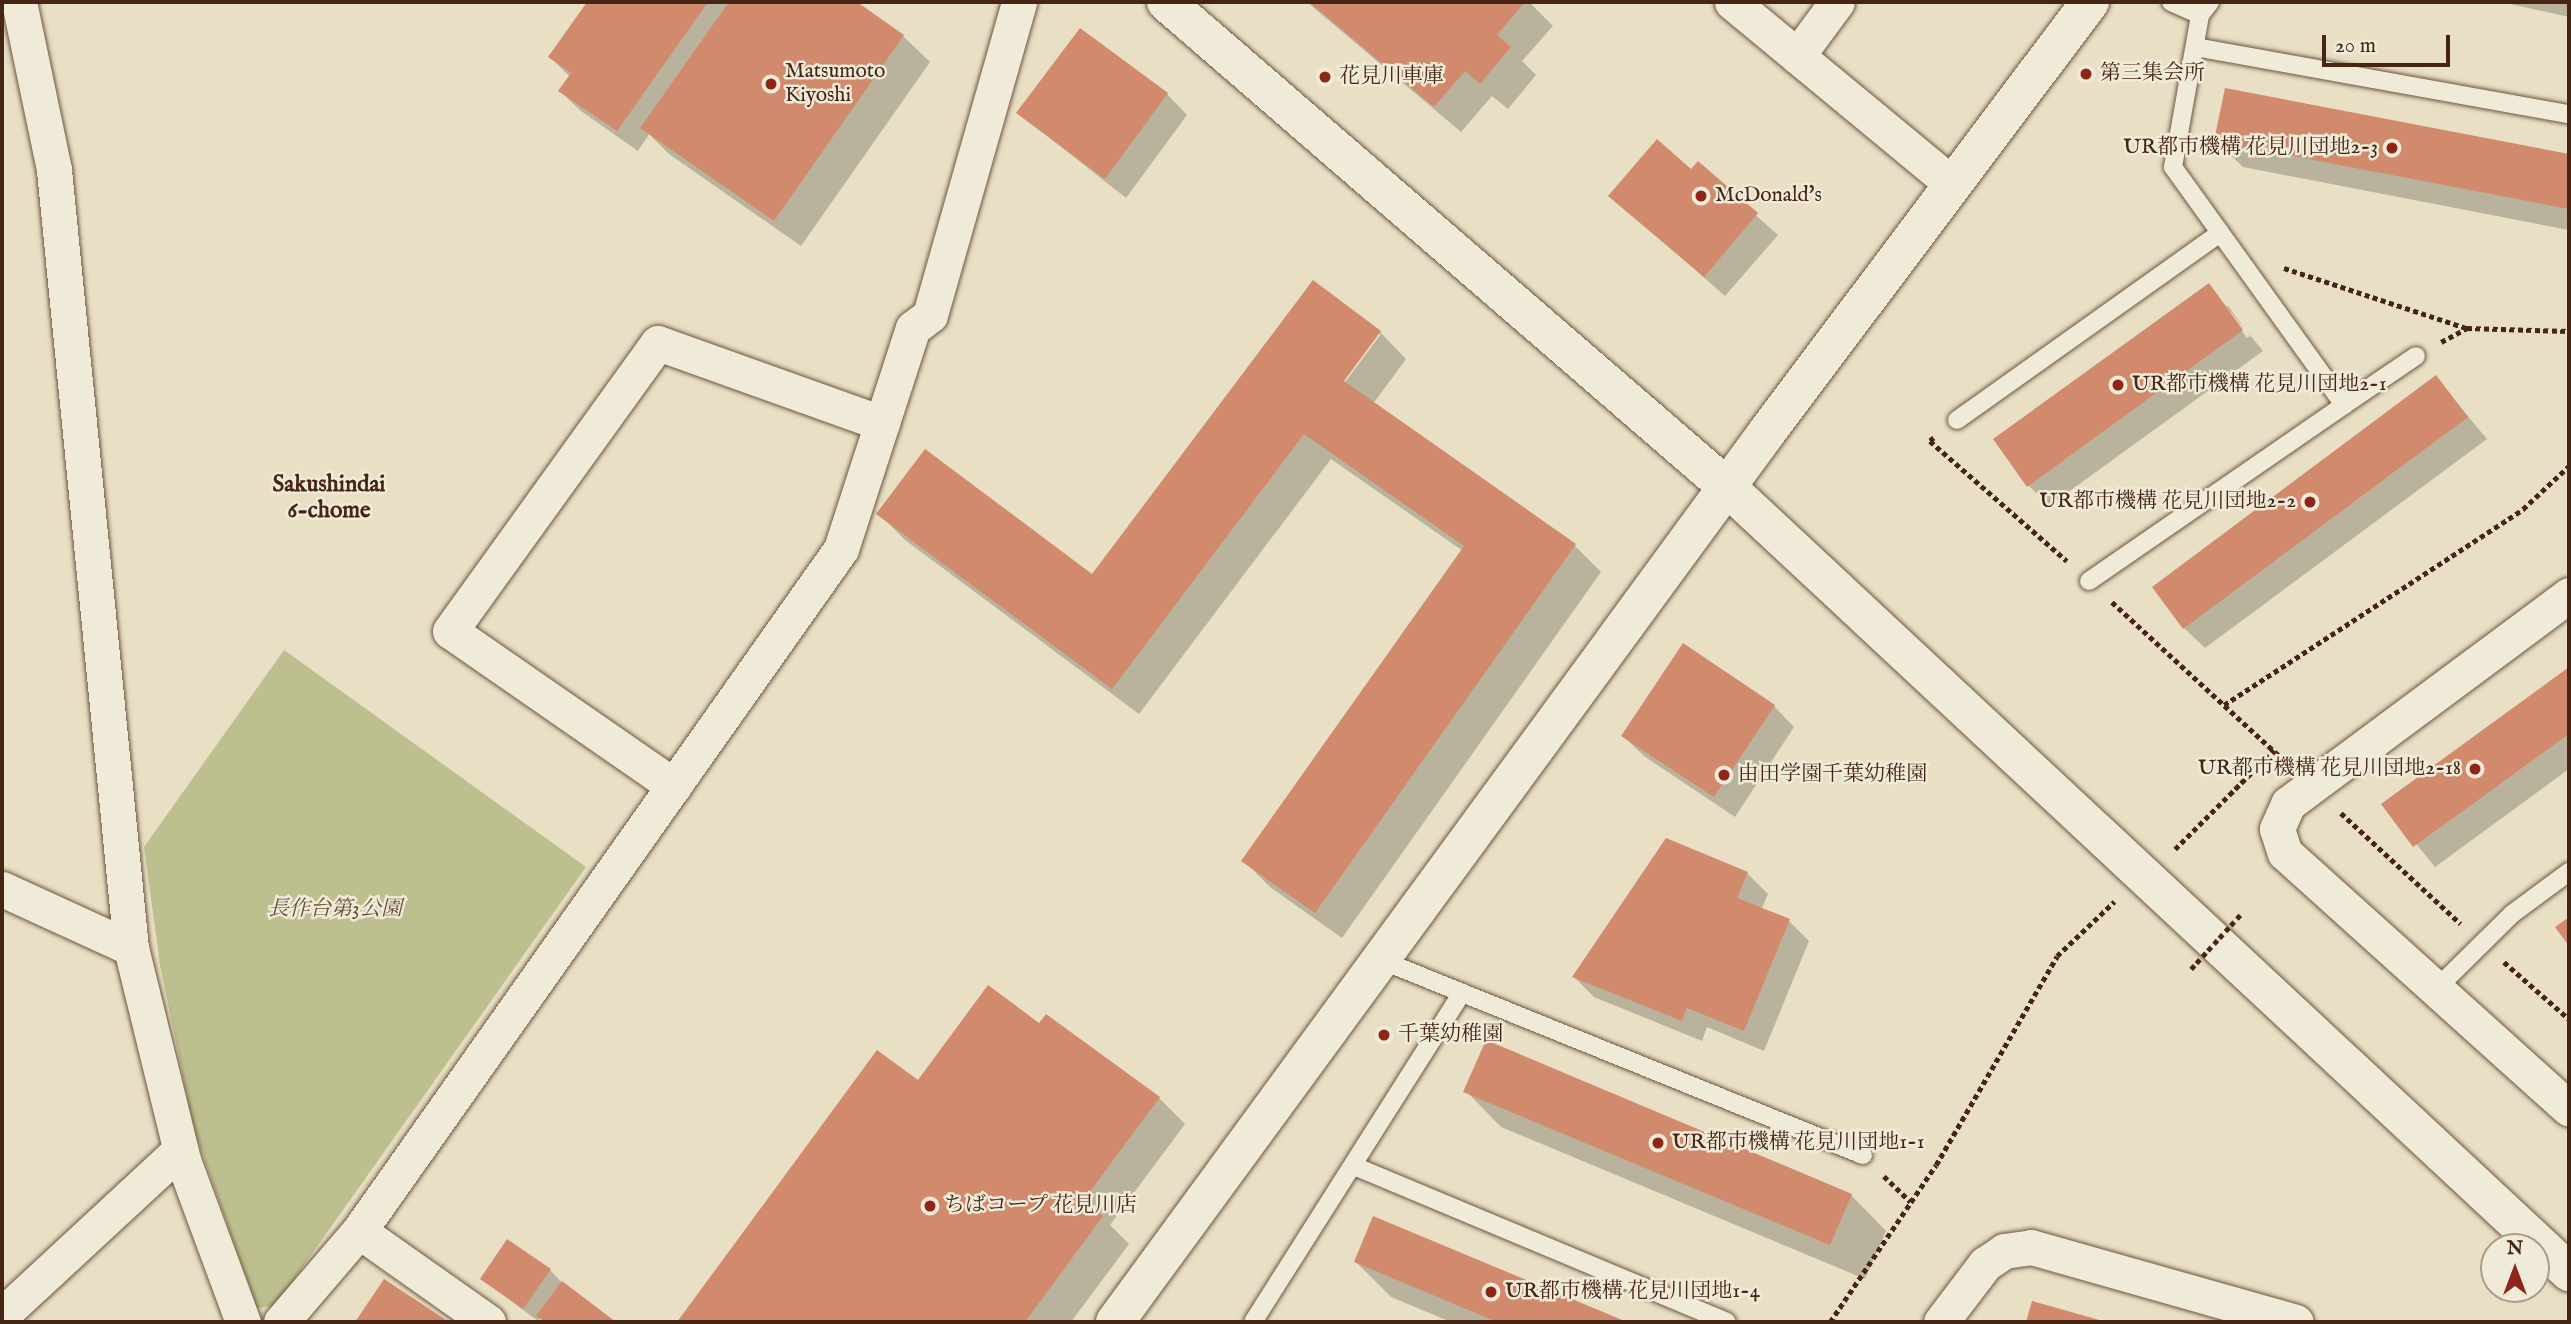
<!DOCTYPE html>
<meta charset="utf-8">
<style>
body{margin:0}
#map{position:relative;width:2571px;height:1324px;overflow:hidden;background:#e8dfc4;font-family:"IM FELL English","Noto Serif JP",serif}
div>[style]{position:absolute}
.green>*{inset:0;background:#bebf8f}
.shadow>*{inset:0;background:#0003}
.building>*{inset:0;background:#d18b6c}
.path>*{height:4.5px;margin-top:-2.25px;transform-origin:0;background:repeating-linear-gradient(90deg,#472515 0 5px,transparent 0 8.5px)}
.roads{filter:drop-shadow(0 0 2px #6f5441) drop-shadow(0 0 2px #6f5441)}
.service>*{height:18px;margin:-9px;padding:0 9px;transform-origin:9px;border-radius:9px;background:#f0ead9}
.minor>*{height:35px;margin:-17.5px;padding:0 17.5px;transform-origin:17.5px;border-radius:17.5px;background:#f0ead9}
.tertiary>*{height:38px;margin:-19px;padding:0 19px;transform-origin:19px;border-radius:19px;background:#f0ead9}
.path-bridge>*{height:4.5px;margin-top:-2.25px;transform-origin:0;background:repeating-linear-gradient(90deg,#472515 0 5px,transparent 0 8.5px)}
.dots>*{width:19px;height:19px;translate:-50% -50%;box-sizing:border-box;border:4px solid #f0ead9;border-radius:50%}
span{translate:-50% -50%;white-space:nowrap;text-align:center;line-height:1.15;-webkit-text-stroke:5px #f0ead9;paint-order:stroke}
.poi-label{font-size:21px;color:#472515}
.left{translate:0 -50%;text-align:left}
.right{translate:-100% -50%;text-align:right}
.park-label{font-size:21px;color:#654c34;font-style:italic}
.neighbourhood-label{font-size:23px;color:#472515;font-weight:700}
.frame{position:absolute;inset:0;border:4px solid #472515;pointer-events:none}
.north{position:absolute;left:2480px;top:1233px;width:70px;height:70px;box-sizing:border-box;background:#f0ead9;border:2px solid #ac9b8b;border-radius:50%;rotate:0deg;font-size:19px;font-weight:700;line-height:28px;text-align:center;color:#472515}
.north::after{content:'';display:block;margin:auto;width:24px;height:32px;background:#8f2418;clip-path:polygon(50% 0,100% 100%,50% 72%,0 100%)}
.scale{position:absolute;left:2322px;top:35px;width:128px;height:32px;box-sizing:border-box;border:4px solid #472515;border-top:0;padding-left:9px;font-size:21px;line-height:24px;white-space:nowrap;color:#472515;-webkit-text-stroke:5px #f0ead9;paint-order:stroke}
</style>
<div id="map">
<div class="green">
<i style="clip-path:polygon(284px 650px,586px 867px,275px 1306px,257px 1308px,194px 1130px,160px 965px,144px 847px)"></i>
</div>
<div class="shadow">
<i style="clip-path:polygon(589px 2px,854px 2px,903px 36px,930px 62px,801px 246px,669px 154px,649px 134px,638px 151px,581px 111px,560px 91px,570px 77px,550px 57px)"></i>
<i style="clip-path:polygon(1307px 2px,1529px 2px,1553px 26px,1522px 61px,1536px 75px,1508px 109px,1492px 96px,1461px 132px)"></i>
<i style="clip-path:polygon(2501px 2px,2569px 2px,2569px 17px)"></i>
<i style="clip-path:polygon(2226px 90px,2569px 156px,2569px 230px,2243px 167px,2216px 141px)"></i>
<i style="clip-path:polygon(1167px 94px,1187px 115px,1126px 198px,1018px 113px)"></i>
<i style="clip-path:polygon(1698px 164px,1778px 235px,1725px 296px,1611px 196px,1692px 172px)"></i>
<i style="clip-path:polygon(evenodd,1313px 283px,1380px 332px,1406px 359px,1373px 404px,1575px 546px,1601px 572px,1342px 938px,1270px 887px,1244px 861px,1463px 551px,1331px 459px,1139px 714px,905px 540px,878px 513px,925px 452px,1092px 576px,1313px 283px,1377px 334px,1381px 334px,1340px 389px,1337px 387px,1377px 334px)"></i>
<i style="clip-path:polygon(evenodd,2209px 286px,2263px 351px,2049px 506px,2028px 485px,2209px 286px,2224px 306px,2228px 306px,2250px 336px,2247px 338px,2224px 306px)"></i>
<i style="clip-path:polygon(2436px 378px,2487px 439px,2205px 648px,2184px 628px)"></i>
<i style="clip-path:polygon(2569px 670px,2569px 769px,2435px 867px,2384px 804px)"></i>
<i style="clip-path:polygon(1774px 706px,1794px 727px,1735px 817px,1644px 756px,1623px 736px)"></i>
<i style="clip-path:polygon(1747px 873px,1768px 894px,1761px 910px,1789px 921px,1809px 941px,1764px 1051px,1707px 1027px,1702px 1041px,1594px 997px,1574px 977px)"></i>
<i style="clip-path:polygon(1040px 1025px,1159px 1098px,1185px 1124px,1110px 1225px,1129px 1244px,1071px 1322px,679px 1322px,877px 1053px,918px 1083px)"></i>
<i style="clip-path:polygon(1466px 1091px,1851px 1195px,1886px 1231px,1865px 1279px,1501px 1127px)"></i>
<i style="clip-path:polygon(1374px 1218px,1623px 1322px,1451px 1322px,1391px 1297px,1356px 1262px)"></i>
<i style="clip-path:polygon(550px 1270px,563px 1284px,613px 1322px,545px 1322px,541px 1317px,538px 1321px,482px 1279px)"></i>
</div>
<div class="building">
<i style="clip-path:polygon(587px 2px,708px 2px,617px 131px,558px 91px,571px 73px,548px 57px)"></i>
<i style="clip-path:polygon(729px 2px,857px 2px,904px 35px,774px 221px,640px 128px)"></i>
<i style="clip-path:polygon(1309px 2px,1525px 2px,1497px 35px,1511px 47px,1480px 84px,1465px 71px,1434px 107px)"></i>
<i style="clip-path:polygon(1080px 28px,1168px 93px,1105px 179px,1016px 113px)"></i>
<i style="clip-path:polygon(2225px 88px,2569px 154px,2569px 209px,2214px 141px)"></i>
<i style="clip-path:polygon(1657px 139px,1691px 169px,1698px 161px,1758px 213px,1704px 277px,1608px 196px)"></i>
<i style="clip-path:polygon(1313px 280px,1381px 331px,1344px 381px,1576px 544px,1315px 913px,1241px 861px,1464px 546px,1304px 434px,1112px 689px,876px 514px,925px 449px,1092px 574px)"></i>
<i style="clip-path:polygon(2209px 283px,2243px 330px,2027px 487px,1993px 439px)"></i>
<i style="clip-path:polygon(2436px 375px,2468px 417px,2183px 629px,2152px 587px)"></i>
<i style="clip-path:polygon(1683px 643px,1775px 705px,1714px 797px,1621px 736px)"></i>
<i style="clip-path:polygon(2569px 667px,2569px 734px,2413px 847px,2381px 804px)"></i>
<i style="clip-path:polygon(1666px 838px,1748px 872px,1737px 898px,1790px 919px,1744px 1031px,1687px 1008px,1682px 1021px,1572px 977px)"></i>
<i style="clip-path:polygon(2569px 917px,2569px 946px,2555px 927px)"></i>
<i style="clip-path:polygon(988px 985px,1039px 1023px,1046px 1014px,1160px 1097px,1083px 1201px,1103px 1216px,1025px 1322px,677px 1322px,877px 1050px,918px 1080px)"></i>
<i style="clip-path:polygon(1486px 1040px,1852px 1194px,1830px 1245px,1463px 1092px)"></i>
<i style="clip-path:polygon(1373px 1216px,1627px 1322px,1497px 1322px,1354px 1262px)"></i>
<i style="clip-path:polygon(507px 1239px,551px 1269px,523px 1309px,480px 1279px)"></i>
<i style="clip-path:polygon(384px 1279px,449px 1322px,355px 1322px)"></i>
<i style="clip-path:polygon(562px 1281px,616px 1322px,545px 1322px,536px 1316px)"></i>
<i style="clip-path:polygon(2032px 1301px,2103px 1321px,2103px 1322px,2026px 1322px)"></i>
</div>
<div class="path">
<i style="left:2284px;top:268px;width:193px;rotate:18.2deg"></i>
<i style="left:2441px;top:342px;width:30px;rotate:-28deg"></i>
<i style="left:2467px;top:328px;width:102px;rotate:1.7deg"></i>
<i style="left:1934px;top:438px;width:5px;rotate:143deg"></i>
<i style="left:1930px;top:441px;width:182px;rotate:41.2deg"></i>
<i style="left:2112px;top:602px;width:234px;rotate:42.6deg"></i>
<i style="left:2224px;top:705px;width:358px;rotate:-33.2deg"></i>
<i style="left:2523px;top:509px;width:63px;rotate:-43.1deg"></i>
<i style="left:2341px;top:813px;width:163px;rotate:42.8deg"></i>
<i style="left:2175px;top:849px;width:140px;rotate:-45deg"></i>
<i style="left:2504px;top:962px;width:86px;rotate:41.2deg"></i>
<i style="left:1884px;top:1176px;width:37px;rotate:44deg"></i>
<i style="left:1830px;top:1322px;width:189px;rotate:-56deg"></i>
<i style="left:1936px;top:1165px;width:241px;rotate:-59.9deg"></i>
<i style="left:2057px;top:956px;width:79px;rotate:-43.5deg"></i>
</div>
<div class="roads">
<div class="service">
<i style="left:2171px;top:2px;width:32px;rotate:24deg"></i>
<i style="left:2200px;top:15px;width:16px;rotate:-52deg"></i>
<i style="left:2195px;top:47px;width:380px;rotate:10.2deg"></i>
<i style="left:2344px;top:405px;width:87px;rotate:-34.2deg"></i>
<i style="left:1957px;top:420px;width:323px;rotate:-35.4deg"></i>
<i style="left:2089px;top:581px;width:310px;rotate:-34.6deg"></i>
<i style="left:2344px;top:405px;width:293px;rotate:-125.7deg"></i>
<i style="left:2173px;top:167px;width:154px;rotate:-79.9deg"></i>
<i style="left:1381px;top:960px;width:520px;rotate:22.03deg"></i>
<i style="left:2436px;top:989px;width:107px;rotate:-44.6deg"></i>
<i style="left:2512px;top:914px;width:71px;rotate:-36.4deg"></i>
<i style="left:1354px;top:1166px;width:404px;rotate:22.7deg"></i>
<i style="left:1253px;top:1322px;width:390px;rotate:-57.6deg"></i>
</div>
<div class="minor">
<i style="left:19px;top:2px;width:172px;rotate:78.2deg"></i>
<i style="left:54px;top:170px;width:782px;rotate:84.35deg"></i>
<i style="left:131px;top:948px;width:218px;rotate:76.2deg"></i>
<i style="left:183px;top:1160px;width:173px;rotate:69.7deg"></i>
<i style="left:1732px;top:2px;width:286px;rotate:39.6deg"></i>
<i style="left:1797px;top:56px;width:67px;rotate:-53.5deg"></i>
<i style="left:2569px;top:595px;width:350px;rotate:143.4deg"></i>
<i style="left:2288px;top:804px;width:27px;rotate:114deg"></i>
<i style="left:2277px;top:829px;width:25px;rotate:72deg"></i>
<i style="left:2285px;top:853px;width:382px;rotate:42deg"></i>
<i style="left:674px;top:786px;width:272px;rotate:-145.3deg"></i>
<i style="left:450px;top:631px;width:355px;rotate:-54.2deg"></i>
<i style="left:658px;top:343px;width:238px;rotate:19.7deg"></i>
<i style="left:2px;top:889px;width:142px;rotate:24.6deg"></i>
<i style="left:359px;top:1231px;width:158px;rotate:35.2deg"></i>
<i style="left:2px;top:1315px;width:243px;rotate:-42.8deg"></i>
<i style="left:281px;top:1322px;width:120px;rotate:-49.4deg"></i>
<i style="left:359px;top:1231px;width:835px;rotate:-54.75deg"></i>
<i style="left:841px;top:549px;width:232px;rotate:-72deg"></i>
<i style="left:913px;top:328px;width:21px;rotate:-37deg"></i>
<i style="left:930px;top:315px;width:325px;rotate:-74.1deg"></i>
<i style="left:1941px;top:1322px;width:73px;rotate:-52.8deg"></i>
<i style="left:1985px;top:1264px;width:23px;rotate:-34deg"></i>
<i style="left:2004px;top:1251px;width:27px;rotate:-8deg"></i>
<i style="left:2031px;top:1247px;width:275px;rotate:15.8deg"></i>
</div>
<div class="tertiary">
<i style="left:1166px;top:2px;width:743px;rotate:40.85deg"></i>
<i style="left:1728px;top:488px;width:1150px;rotate:42.99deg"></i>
<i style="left:1115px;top:1322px;width:1103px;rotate:-53.77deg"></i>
<i style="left:1767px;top:432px;width:538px;rotate:-53.09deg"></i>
</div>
</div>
<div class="path-bridge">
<i style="left:2191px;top:969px;width:74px;rotate:-47.7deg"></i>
</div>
<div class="dots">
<i style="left:2086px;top:74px;background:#8f2418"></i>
<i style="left:1325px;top:77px;background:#8f2418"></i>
<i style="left:771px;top:84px;background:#8f2418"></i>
<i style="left:2392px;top:148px;background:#8f2418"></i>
<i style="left:1701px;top:196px;background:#8f2418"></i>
<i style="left:2118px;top:385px;background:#8f2418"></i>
<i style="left:2310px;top:502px;background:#8f2418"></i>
<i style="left:2475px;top:769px;background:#8f2418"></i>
<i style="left:1724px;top:775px;background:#8f2418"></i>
<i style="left:1384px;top:1035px;background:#8f2418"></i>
<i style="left:1658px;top:1143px;background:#8f2418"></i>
<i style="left:930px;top:1206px;background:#8f2418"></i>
<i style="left:1491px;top:1292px;background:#8f2418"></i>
</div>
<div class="poi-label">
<span class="left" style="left:785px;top:84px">Matsumoto<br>Kiyoshi</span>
<span class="left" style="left:2100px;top:74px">第三集会所</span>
<span class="left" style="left:1339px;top:77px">花見川車庫</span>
<span class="right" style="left:2378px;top:148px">UR都市機構 花見川団地2-3</span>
<span class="left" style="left:1715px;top:196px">McDonald's</span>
<span class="left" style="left:2132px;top:385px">UR都市機構 花見川団地2-1</span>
<span class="right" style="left:2296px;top:502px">UR都市機構 花見川団地2-2</span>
<span class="right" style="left:2461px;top:769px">UR都市機構 花見川団地2-18</span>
<span class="left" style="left:1738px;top:775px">由田学園千葉幼稚園</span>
<span class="left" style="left:1398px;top:1035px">千葉幼稚園</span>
<span class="left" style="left:1672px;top:1143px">UR都市機構 花見川団地1-1</span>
<span class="left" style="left:944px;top:1206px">ちばコープ 花見川店</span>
<span class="left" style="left:1505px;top:1292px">UR都市機構 花見川団地1-4</span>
</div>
<div class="park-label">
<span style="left:335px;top:910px">長作台第3公園</span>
</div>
<div class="neighbourhood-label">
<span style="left:329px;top:498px">Sakushindai<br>6-chome</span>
</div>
<div class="frame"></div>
<div class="north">N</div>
<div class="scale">20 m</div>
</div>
